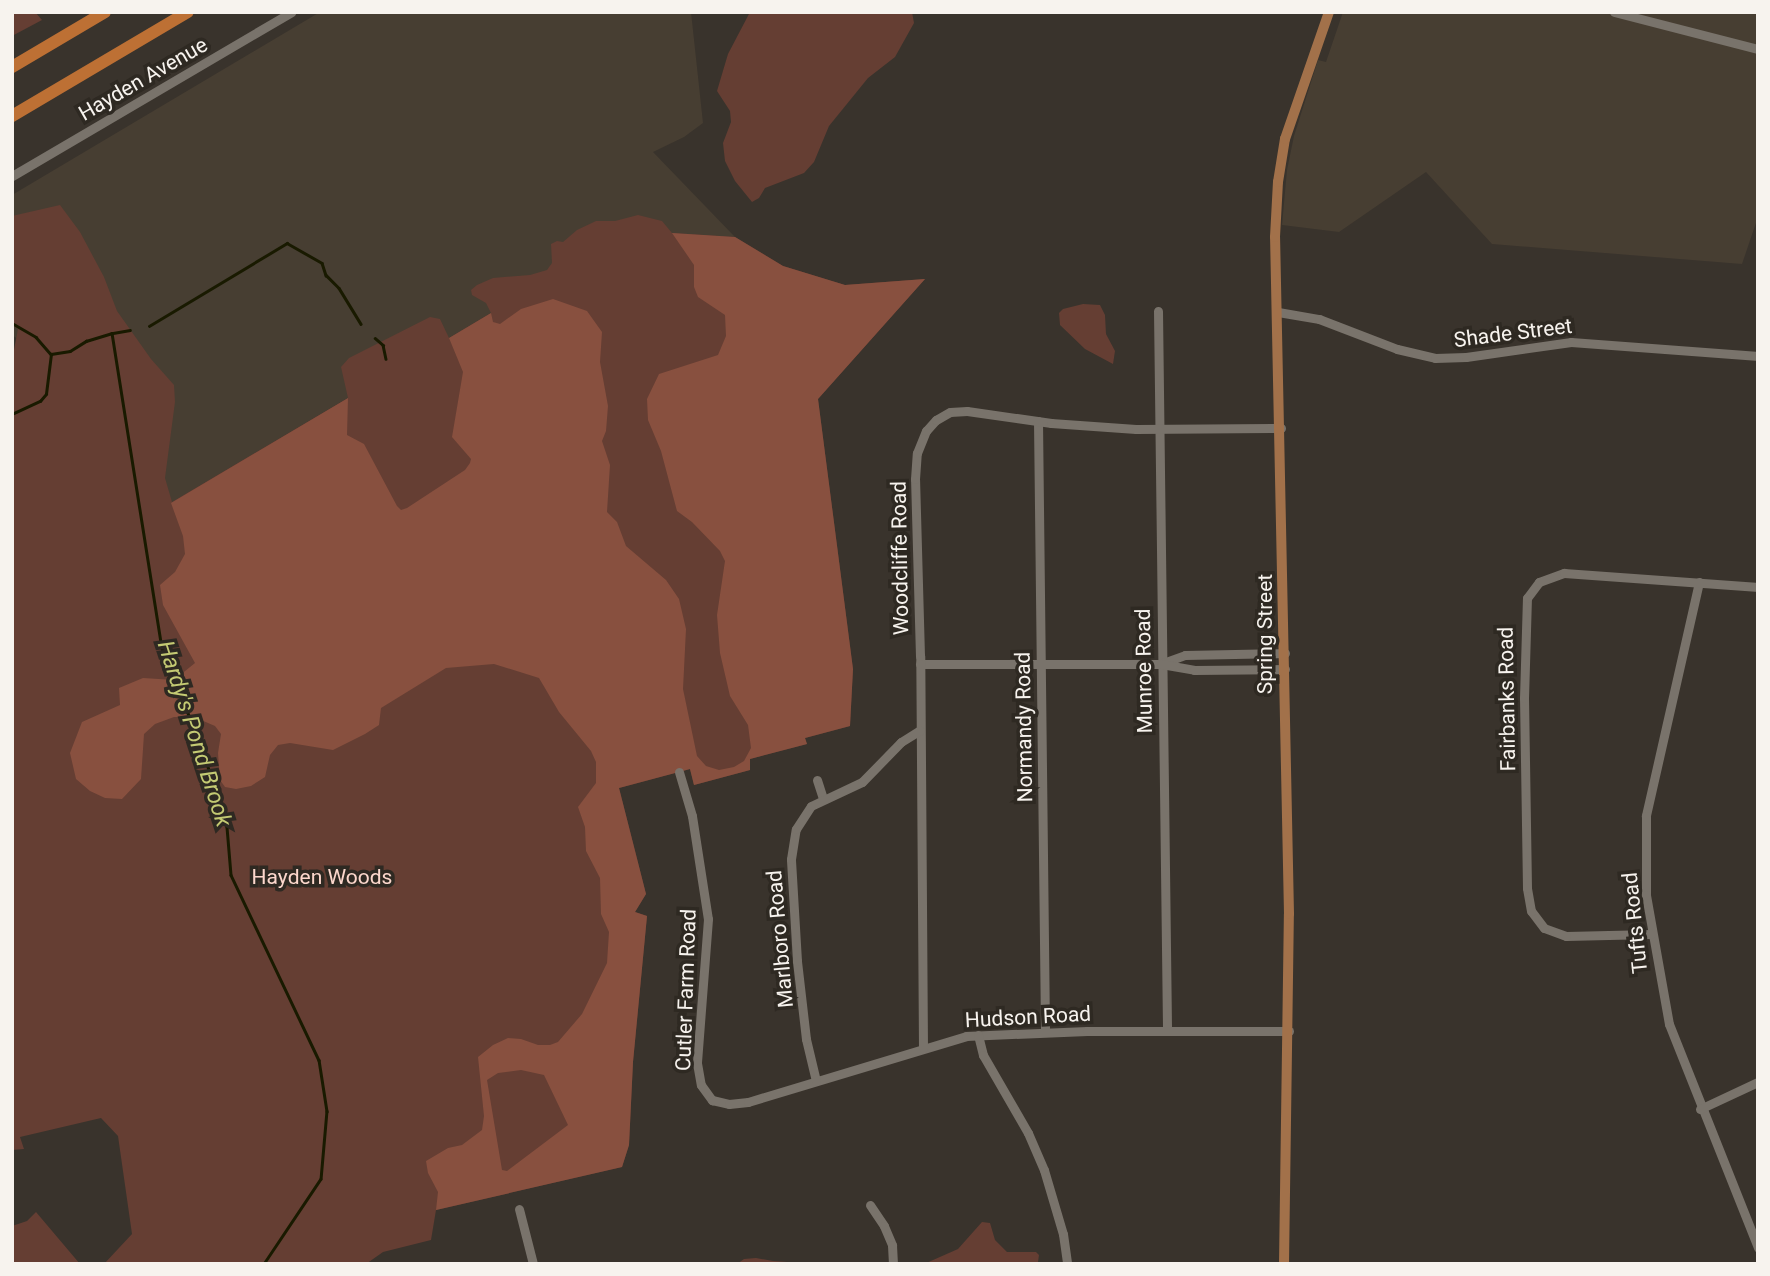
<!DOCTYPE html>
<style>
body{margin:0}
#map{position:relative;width:1770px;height:1276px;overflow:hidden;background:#39332c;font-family:Roboto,sans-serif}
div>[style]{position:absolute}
.built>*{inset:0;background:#473e32}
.green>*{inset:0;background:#653e33}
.forest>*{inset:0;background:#88503f}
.stream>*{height:2.5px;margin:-1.25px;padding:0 1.25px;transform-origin:1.25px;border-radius:1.25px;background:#191a00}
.minor>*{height:9px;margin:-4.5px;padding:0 4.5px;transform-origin:4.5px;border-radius:4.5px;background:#79736b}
.major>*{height:10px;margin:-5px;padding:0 5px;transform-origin:5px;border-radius:5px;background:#a2714a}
.highway>*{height:12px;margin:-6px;padding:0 6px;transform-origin:6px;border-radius:6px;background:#bd7034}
span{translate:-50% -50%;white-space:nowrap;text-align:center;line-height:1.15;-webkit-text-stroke:7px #2e2922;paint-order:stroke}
.street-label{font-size:21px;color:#f7f3ee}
.park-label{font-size:21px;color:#fcd7cc}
.water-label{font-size:23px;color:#c4ca73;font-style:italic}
.frame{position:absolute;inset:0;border:14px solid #f7f3ee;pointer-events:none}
</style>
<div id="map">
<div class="built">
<i style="clip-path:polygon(320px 12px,691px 12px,703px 123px,684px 137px,653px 152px,735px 237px,637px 231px,491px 313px,80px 557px,49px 361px,12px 335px,12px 195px)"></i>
<i style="clip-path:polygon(1343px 12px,1758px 12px,1758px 217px,1742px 264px,1492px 244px,1426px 172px,1339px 232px,1282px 225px,1287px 170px,1294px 136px,1318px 60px,1326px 62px)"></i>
</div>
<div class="green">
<i style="clip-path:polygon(12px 12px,35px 12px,42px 20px,12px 36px)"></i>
<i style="clip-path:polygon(750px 12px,912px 12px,914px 23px,895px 57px,868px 78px,829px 126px,814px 162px,804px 173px,765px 188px,759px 198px,752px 202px,735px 181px,725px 161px,723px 143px,731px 122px,730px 111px,717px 91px,728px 54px)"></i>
<i style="clip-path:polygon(60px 205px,80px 232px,104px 277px,117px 311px,151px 359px,174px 385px,175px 402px,165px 478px,172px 502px,348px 398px,341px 367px,349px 358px,430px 317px,440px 319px,449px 338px,491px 313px,486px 303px,472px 295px,471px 290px,477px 285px,493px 278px,530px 275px,547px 270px,552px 263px,551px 244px,557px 241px,563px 242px,577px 230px,596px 221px,615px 221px,638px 215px,662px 221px,672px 233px,735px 237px,783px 266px,845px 285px,925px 279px,818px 399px,853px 669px,850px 726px,805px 738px,807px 744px,750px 759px,750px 770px,694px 785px,690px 769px,619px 788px,646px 894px,635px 912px,647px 916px,633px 1062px,629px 1145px,622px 1167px,436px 1210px,431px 1240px,383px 1252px,366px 1264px,104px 1264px,132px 1234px,118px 1136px,101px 1118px,20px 1137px,24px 1149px,12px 1150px,12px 360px,18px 329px,12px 325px,12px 216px)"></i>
<i style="clip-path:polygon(1083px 304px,1100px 305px,1105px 315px,1106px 334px,1115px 351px,1113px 364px,1085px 349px,1060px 325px,1059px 313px,1063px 309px)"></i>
<i style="clip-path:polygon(36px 1212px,80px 1264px,12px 1264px,12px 1226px,27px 1221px)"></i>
<i style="clip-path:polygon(982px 1222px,990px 1223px,995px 1240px,1007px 1252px,1036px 1252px,1039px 1255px,1038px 1262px,924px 1264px,958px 1249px)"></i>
<i style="clip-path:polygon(756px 1258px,773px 1261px,816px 1264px,737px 1264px,744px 1259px)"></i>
</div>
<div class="forest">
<i style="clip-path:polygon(evenodd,672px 233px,735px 237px,783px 266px,845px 285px,925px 279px,818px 399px,853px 669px,850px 726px,805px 738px,807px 744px,750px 759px,750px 770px,694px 785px,690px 769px,619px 788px,646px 894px,635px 912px,647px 916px,633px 1062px,629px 1145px,622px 1167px,436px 1210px,438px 1192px,428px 1173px,426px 1161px,448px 1148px,462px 1145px,482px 1130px,484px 1116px,478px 1057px,493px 1045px,508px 1038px,521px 1039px,538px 1045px,550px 1045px,558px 1042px,582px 1014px,607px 963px,609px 932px,601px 914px,600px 878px,586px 851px,585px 827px,578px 807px,596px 783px,596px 762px,591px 751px,559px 712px,539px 678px,494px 664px,446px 668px,381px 708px,379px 725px,365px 734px,333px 750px,290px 743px,278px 745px,270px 755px,265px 777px,251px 786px,236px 789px,225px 787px,220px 780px,218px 753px,221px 734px,215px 726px,194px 717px,174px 717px,155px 724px,144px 734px,141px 779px,122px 799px,105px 798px,90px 791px,76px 779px,70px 753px,82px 722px,120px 705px,119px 688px,143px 678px,174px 680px,195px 663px,163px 605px,160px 585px,175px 572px,185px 554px,183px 536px,171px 503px,348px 398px,347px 435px,364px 444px,397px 506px,401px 510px,407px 508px,465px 470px,470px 463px,471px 459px,452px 437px,463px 372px,449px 338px,491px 313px,493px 322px,500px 324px,521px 309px,553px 299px,587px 311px,602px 332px,600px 362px,608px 406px,606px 431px,602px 441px,610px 465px,607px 512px,617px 522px,626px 546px,666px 580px,679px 599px,686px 629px,683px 689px,697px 756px,706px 766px,719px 770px,734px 767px,744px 761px,751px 748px,748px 725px,730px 696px,720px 653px,717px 615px,725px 561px,720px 551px,692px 522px,677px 511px,661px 451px,648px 420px,647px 399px,659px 374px,718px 355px,726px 336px,725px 315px,698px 297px,694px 287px,694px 265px,672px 233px,521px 1070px,544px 1075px,568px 1125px,507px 1171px,502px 1170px,487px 1080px,498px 1073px,521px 1070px)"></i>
</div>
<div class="stream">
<i style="left:12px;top:323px;width:28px;rotate:30deg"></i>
<i style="left:36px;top:337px;width:23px;rotate:49deg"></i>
<i style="left:51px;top:354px;width:19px;rotate:-9deg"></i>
<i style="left:70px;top:351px;width:19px;rotate:-32deg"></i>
<i style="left:86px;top:341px;width:27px;rotate:-17deg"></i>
<i style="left:112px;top:333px;width:319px;rotate:81deg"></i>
<i style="left:162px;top:648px;width:108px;rotate:68.2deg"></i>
<i style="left:202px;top:748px;width:83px;rotate:72.4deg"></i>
<i style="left:227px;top:827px;width:48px;rotate:85.2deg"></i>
<i style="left:231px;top:875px;width:205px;rotate:64.6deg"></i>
<i style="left:319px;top:1060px;width:52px;rotate:81.1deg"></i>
<i style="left:327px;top:1111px;width:68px;rotate:95deg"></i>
<i style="left:321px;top:1179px;width:102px;rotate:123.8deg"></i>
<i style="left:149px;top:326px;width:161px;rotate:-31deg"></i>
<i style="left:287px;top:243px;width:40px;rotate:29.7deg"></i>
<i style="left:322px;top:263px;width:13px;rotate:72deg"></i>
<i style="left:326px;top:275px;width:18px;rotate:45deg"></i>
<i style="left:339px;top:288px;width:42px;rotate:58.6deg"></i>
<i style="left:113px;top:333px;width:17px;rotate:-10deg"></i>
<i style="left:375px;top:338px;width:11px;rotate:41deg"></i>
<i style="left:383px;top:345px;width:14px;rotate:78deg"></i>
<i style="left:12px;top:414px;width:31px;rotate:-25deg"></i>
<i style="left:40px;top:401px;width:9px;rotate:-49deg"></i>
<i style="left:46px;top:394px;width:40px;rotate:-82.9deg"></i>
</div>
<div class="minor">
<i style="left:1614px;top:12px;width:149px;rotate:14.4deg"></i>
<i style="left:12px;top:176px;width:324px;rotate:-30.4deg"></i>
<i style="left:1158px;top:311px;width:720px;rotate:89.28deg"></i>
<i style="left:1278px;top:312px;width:42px;rotate:9.7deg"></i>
<i style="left:1319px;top:319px;width:84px;rotate:21deg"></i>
<i style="left:1397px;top:349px;width:39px;rotate:13deg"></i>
<i style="left:1435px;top:358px;width:31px;rotate:-2deg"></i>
<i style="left:1466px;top:357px;width:106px;rotate:-8.1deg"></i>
<i style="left:1571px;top:342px;width:188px;rotate:4.3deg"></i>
<i style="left:1038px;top:421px;width:611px;rotate:89.34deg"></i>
<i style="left:1699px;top:582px;width:240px;rotate:102.8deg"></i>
<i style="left:1646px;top:816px;width:79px;rotate:90deg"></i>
<i style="left:1646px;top:895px;width:131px;rotate:79.9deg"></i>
<i style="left:1669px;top:1024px;width:241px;rotate:68.3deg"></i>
<i style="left:1163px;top:663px;width:23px;rotate:-20deg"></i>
<i style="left:1185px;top:655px;width:100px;rotate:-1.1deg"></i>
<i style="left:920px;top:664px;width:241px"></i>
<i style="left:1161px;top:664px;width:34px;rotate:10deg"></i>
<i style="left:1194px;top:670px;width:91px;rotate:-0.6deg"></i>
<i style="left:679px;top:772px;width:46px;rotate:73.5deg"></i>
<i style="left:692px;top:816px;width:104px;rotate:81.2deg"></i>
<i style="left:708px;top:919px;width:144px;rotate:94.4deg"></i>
<i style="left:697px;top:1063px;width:22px;rotate:80deg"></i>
<i style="left:701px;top:1085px;width:19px;rotate:54deg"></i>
<i style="left:712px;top:1100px;width:17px;rotate:13deg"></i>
<i style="left:729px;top:1104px;width:19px;rotate:-6deg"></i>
<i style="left:748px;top:1102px;width:228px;rotate:-16.8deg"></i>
<i style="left:966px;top:1036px;width:121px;rotate:-2.4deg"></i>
<i style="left:1087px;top:1031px;width:202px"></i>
<i style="left:817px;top:780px;width:20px;rotate:72deg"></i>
<i style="left:1651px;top:934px;width:85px;rotate:178.7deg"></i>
<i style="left:1566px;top:936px;width:23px;rotate:-160deg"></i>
<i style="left:1544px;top:928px;width:21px;rotate:-127deg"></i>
<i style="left:1531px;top:911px;width:23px;rotate:-100deg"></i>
<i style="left:1527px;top:888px;width:190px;rotate:-90.9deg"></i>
<i style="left:1524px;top:698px;width:100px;rotate:-88.3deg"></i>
<i style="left:1527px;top:598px;width:20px;rotate:-53deg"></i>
<i style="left:1539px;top:582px;width:27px;rotate:-20deg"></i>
<i style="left:1564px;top:573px;width:195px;rotate:4.1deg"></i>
<i style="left:978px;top:1035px;width:21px;rotate:76deg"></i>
<i style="left:983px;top:1055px;width:90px;rotate:60deg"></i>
<i style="left:1028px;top:1133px;width:40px;rotate:66.6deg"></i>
<i style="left:1044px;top:1170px;width:67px;rotate:73.5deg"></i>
<i style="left:1063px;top:1234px;width:30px;rotate:82deg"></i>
<i style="left:923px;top:1048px;width:392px;rotate:-90.4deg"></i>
<i style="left:920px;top:656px;width:177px;rotate:-91.6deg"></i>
<i style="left:915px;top:479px;width:26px;rotate:-86deg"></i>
<i style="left:917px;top:453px;width:24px;rotate:-68deg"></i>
<i style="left:926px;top:431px;width:15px;rotate:-48deg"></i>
<i style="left:936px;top:420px;width:16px;rotate:-30deg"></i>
<i style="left:950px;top:412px;width:17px;rotate:-3deg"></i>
<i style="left:967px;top:411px;width:85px;rotate:8.1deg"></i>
<i style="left:1051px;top:423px;width:85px;rotate:4deg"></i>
<i style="left:1136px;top:429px;width:145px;rotate:-0.4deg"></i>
<i style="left:816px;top:1081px;width:43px;rotate:-103.4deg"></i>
<i style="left:806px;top:1039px;width:79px;rotate:-96.6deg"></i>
<i style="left:797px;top:961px;width:102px;rotate:-93.4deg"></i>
<i style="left:791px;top:859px;width:30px;rotate:-81deg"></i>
<i style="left:796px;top:829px;width:27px;rotate:-57deg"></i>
<i style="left:811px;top:806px;width:56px;rotate:-25.2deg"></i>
<i style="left:862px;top:782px;width:56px;rotate:-45.7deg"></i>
<i style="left:901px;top:742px;width:22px;rotate:-32deg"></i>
<i style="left:1700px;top:1109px;width:64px;rotate:-25deg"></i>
<i style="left:870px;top:1205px;width:25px;rotate:56deg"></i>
<i style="left:884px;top:1226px;width:21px;rotate:67deg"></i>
<i style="left:892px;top:1245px;width:19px;rotate:87deg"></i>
<i style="left:519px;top:1209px;width:57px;rotate:75.7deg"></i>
</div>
<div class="major">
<i style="left:1284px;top:1264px;width:350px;rotate:-89.2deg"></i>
<i style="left:1289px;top:914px;width:677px;rotate:-91.18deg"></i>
<i style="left:1275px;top:237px;width:55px;rotate:-86.9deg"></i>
<i style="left:1278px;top:182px;width:44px;rotate:-80.8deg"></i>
<i style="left:1285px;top:139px;width:134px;rotate:-70.9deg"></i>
</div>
<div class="highway">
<i style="left:12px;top:67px;width:108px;rotate:-30.6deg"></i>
<i style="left:12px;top:116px;width:204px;rotate:-30.6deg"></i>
</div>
<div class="street-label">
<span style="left:143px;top:79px;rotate:-30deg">Hayden Avenue</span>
<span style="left:1513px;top:333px;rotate:-7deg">Shade Street</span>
<span style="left:900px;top:558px;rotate:-91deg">Woodcliffe Road</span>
<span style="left:1265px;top:634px;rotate:-90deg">Spring Street</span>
<span style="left:1144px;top:671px;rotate:-91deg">Munroe Road</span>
<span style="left:1507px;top:699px;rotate:-91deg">Fairbanks Road</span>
<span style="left:1024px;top:727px;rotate:-91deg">Normandy Road</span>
<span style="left:1635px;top:923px;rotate:-96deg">Tufts Road</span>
<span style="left:780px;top:939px;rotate:-95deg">Marlboro Road</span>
<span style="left:686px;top:990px;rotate:-88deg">Cutler Farm Road</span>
<span style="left:1028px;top:1017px;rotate:-3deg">Hudson Road</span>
</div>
<div class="park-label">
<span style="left:322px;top:877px">Hayden Woods</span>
</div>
<div class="water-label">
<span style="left:194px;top:734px;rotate:72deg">Hardy's Pond Brook</span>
</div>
<div class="frame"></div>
</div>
